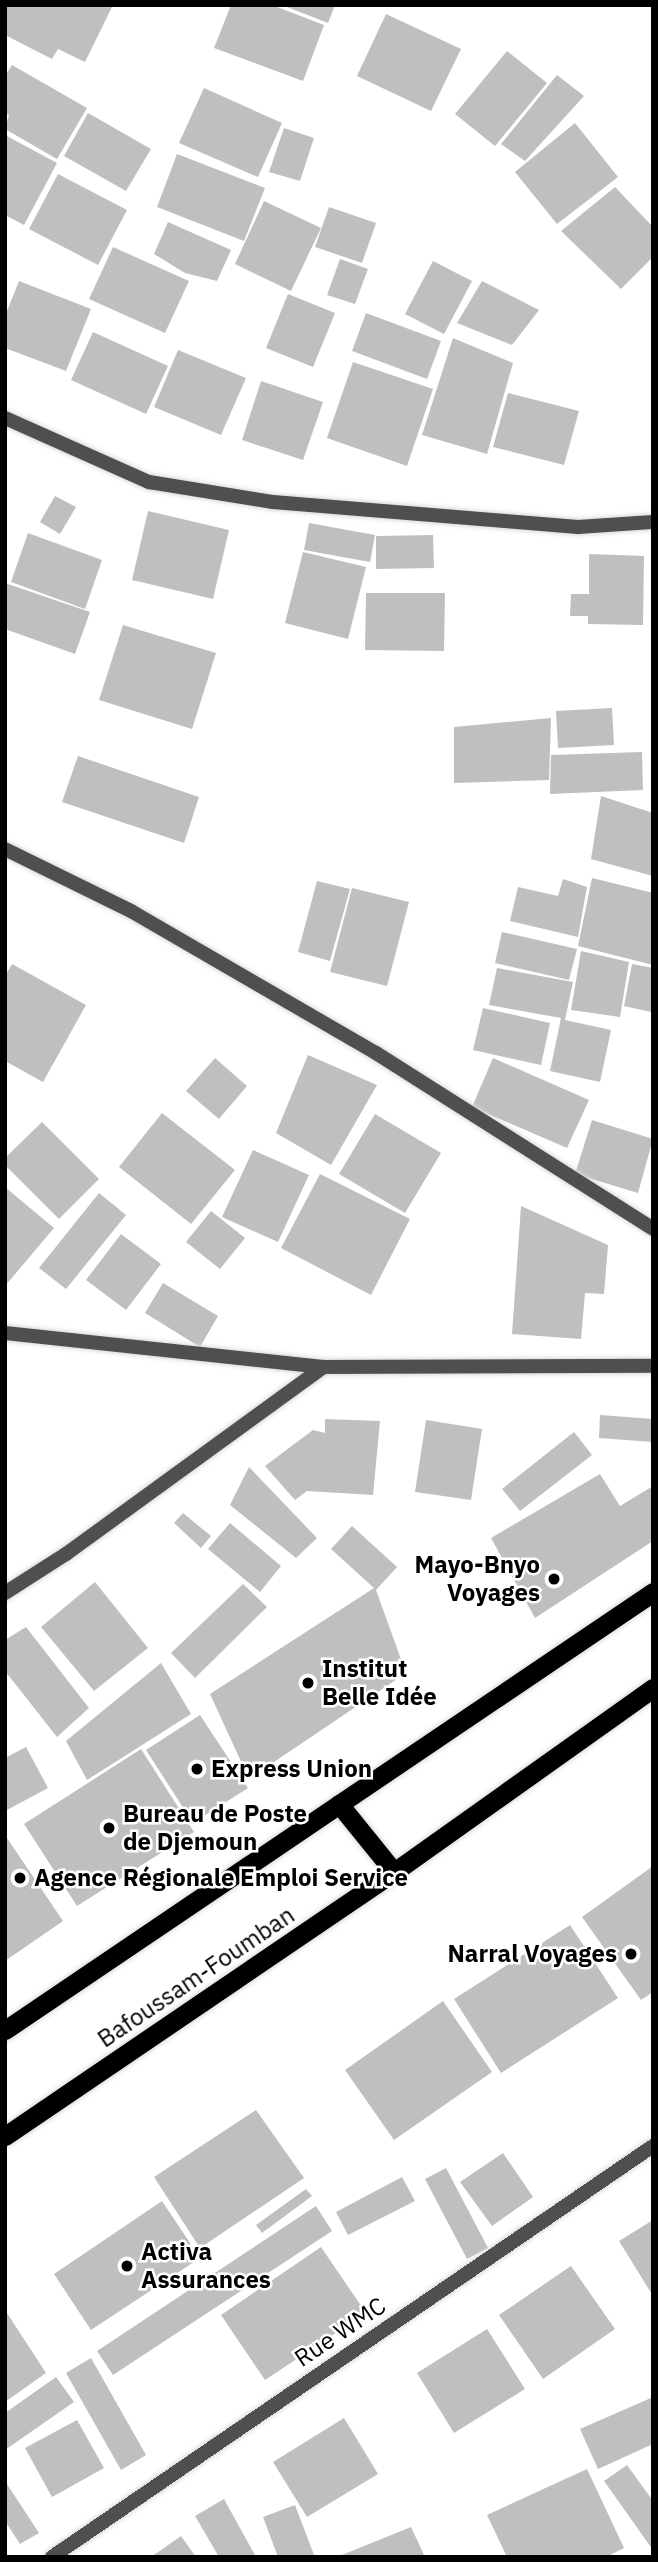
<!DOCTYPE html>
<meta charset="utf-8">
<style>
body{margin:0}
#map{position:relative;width:658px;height:2562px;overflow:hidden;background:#fff;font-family:"IBM Plex Sans",sans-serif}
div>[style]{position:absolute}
.building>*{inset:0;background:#bfbfbf}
.roads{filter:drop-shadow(0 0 2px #dbdbdb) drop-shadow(0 0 2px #dbdbdb)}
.minor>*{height:14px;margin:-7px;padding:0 7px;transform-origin:7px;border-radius:7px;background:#4f4f4f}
.trunk>*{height:19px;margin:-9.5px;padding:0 9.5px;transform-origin:9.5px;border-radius:9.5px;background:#000}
.dots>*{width:19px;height:19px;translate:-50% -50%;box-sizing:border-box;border:4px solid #fff;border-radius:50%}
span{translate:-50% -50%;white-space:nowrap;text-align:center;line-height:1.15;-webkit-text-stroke:5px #fff;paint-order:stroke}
.poi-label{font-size:24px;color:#000;font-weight:700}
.right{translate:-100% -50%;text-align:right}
.left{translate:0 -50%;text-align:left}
.street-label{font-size:24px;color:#000}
.frame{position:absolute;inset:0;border:7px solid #000;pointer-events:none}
</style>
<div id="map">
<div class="building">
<i style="clip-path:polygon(5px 5px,113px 5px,85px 62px,58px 49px,52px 59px,5px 35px)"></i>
<i style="clip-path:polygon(231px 5px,272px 5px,324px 25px,303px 81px,214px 48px)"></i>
<i style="clip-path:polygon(282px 5px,335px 5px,328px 23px)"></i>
<i style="clip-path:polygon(386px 14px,461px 49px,431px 111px,357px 76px)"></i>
<i style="clip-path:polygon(507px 51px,547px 83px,495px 146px,455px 114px)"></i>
<i style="clip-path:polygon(12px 65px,87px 108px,57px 159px,5px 129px,9px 115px,5px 112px,5px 76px)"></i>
<i style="clip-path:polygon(557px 75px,584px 96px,525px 161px,501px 144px)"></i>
<i style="clip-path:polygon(204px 88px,282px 123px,258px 177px,179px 143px)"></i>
<i style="clip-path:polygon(88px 113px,151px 149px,126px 191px,64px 156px)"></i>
<i style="clip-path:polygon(575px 123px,618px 177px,557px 224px,515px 172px)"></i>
<i style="clip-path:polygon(284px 128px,314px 138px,300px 181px,269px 172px)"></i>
<i style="clip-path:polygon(5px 135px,57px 163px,24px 225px,5px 215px)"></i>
<i style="clip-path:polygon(177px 154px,265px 188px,244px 241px,157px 207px)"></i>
<i style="clip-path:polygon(58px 174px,127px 210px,98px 265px,29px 229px)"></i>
<i style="clip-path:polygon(615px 187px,653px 227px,653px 257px,621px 289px,561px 231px)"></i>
<i style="clip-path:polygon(264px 201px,321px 228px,291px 291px,235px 264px)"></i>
<i style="clip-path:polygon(329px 207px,376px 223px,362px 263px,315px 247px)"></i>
<i style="clip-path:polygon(168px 222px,231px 250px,217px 281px,185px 273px,154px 254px)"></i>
<i style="clip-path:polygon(113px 247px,189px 281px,165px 333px,89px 299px)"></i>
<i style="clip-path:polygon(340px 259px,368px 269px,355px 304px,327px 295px)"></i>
<i style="clip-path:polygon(433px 261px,472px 281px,444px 334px,405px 314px)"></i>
<i style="clip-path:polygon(19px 281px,91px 309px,66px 371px,5px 348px,5px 316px)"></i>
<i style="clip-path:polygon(482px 281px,539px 310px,512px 345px,457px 323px)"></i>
<i style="clip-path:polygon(288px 294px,335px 313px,313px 367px,266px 348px)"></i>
<i style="clip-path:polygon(366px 313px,441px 341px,427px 379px,352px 351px)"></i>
<i style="clip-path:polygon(93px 332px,168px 366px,146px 414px,71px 380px)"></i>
<i style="clip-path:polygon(453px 338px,513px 363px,487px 454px,422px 435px)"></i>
<i style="clip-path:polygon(178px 350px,246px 378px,221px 435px,154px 407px)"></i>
<i style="clip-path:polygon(353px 362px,433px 389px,407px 466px,327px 438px)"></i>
<i style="clip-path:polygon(261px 381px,323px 402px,303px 460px,242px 440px)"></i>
<i style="clip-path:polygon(508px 393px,579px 411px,564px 465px,493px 447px)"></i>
<i style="clip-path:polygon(55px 496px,76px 507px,60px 534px,40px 522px)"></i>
<i style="clip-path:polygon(148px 511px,229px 530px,213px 599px,132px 580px)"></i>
<i style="clip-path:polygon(309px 523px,375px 535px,370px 562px,304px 550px)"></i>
<i style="clip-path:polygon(28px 533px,102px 560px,85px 609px,11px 582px)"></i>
<i style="clip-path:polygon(433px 535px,434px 568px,376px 569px,376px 536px)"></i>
<i style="clip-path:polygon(303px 552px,366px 567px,348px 639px,285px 623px)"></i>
<i style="clip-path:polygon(589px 554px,644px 556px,643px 625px,588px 624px,588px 616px,570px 616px,571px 594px,589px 594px)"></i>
<i style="clip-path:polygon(5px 583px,90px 612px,75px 654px,5px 629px)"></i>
<i style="clip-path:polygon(366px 593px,445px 593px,444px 651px,365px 650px)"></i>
<i style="clip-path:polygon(123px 625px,216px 653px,192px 729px,99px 700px)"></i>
<i style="clip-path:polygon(612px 708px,614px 745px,558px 748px,556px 711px)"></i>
<i style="clip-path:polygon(551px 718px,549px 780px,454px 783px,454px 727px)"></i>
<i style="clip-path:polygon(642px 752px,643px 790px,550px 794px,551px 755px)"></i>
<i style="clip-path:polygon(78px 756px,199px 797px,184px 843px,62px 802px)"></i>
<i style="clip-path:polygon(601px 796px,653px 813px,653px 876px,591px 859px)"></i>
<i style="clip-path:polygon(592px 878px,653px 893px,653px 965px,578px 946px)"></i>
<i style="clip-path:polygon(563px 879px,587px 887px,578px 937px,510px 921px,518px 887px,558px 896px)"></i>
<i style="clip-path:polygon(317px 881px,350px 889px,330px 961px,298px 952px)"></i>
<i style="clip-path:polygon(352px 888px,409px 902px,387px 986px,330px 972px)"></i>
<i style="clip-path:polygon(502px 932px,577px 949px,569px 980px,495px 963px)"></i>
<i style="clip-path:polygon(581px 951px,629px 962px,620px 1017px,571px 1010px)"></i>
<i style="clip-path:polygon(12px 964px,86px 1005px,43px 1082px,5px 1061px,5px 976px)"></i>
<i style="clip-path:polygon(632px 964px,653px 968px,651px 1012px,624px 1006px)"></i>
<i style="clip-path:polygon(497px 968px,573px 982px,565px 1020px,611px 1030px,600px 1082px,550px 1071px,561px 1018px,489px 1005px)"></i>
<i style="clip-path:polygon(483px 1008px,550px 1023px,541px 1065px,473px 1050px)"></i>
<i style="clip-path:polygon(308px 1055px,377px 1085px,331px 1165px,276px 1133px)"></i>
<i style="clip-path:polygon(215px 1058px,247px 1086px,219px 1119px,186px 1091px)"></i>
<i style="clip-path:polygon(493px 1058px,589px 1100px,567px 1148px,472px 1107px)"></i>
<i style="clip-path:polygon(162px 1113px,235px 1170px,191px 1224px,119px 1167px)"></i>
<i style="clip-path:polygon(375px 1114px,441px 1153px,405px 1213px,339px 1174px)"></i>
<i style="clip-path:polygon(592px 1120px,653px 1139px,638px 1193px,575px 1174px)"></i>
<i style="clip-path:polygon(42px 1122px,99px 1179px,59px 1219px,5px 1165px,5px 1158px)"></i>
<i style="clip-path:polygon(253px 1150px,309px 1175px,278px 1242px,222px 1217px)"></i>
<i style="clip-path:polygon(320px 1174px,410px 1219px,371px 1295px,281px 1248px)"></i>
<i style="clip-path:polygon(5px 1187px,54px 1228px,5px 1286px)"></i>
<i style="clip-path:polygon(99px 1193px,126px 1215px,66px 1289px,39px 1268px)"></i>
<i style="clip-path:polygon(521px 1206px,608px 1245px,604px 1294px,585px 1293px,581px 1339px,512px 1334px)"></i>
<i style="clip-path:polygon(211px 1211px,245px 1238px,220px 1269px,186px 1242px)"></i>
<i style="clip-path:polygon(121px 1234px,161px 1264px,126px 1310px,86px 1280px)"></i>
<i style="clip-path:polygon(163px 1283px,218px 1316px,200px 1347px,145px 1313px)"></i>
<i style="clip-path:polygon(600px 1415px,653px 1419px,653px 1442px,599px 1438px)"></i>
<i style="clip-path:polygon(325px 1419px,380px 1421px,373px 1495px,307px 1491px,295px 1500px,265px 1466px,313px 1430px,325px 1433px)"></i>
<i style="clip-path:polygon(426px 1420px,482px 1429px,471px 1500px,415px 1492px)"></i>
<i style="clip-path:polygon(574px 1432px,592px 1455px,520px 1511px,502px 1489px)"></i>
<i style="clip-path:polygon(249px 1467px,317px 1538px,296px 1558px,230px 1505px)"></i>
<i style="clip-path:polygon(600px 1474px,620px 1506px,653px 1486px,653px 1541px,535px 1618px,491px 1538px)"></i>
<i style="clip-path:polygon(183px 1513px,211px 1536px,201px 1548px,174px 1523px)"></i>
<i style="clip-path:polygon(230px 1523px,281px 1566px,260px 1592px,208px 1549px)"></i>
<i style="clip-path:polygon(352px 1526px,397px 1567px,376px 1590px,406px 1673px,249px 1779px,210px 1694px,374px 1588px,331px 1549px)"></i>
<i style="clip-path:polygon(95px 1582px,148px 1648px,94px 1691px,41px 1627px)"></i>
<i style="clip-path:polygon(243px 1584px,267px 1607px,195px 1678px,171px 1653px)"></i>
<i style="clip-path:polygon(26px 1627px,89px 1708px,57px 1737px,5px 1671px,5px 1640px)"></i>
<i style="clip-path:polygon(161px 1663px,191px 1714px,87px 1780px,66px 1741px)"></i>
<i style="clip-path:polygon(200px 1715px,248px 1788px,193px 1823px,146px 1750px)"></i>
<i style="clip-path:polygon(26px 1747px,48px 1788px,5px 1811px,5px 1758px)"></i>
<i style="clip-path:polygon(141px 1749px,194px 1832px,77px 1906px,24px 1824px)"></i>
<i style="clip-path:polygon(5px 1835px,63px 1921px,5px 1961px)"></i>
<i style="clip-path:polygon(653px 1866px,653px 1992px,641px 2000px,582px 1917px)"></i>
<i style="clip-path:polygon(570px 1925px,618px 1998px,501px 2073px,454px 1999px)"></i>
<i style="clip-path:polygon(443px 2001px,492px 2072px,394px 2140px,345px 2070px)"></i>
<i style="clip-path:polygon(256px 2110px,304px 2178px,200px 2248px,154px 2177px)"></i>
<i style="clip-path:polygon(503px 2153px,533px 2197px,492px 2226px,460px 2182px)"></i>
<i style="clip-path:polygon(446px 2168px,488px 2248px,467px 2259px,425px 2179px)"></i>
<i style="clip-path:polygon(402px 2177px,415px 2201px,348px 2235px,336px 2212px)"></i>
<i style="clip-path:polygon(306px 2189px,312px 2196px,262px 2233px,256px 2225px)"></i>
<i style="clip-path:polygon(162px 2201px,200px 2258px,91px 2330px,54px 2274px)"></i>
<i style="clip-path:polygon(316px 2206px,332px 2231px,113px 2375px,97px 2351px)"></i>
<i style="clip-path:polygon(653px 2220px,653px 2296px,619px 2241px)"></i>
<i style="clip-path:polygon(321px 2247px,366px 2313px,265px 2380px,221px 2315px)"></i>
<i style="clip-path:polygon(571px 2266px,615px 2329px,543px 2379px,499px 2315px)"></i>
<i style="clip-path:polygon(5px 2310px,46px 2373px,5px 2402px)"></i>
<i style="clip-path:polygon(487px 2329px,525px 2389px,454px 2433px,417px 2373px)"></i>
<i style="clip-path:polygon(91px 2358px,146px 2455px,121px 2470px,66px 2373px)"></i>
<i style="clip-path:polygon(56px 2377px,74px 2402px,5px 2450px,5px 2413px)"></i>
<i style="clip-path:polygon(653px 2397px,653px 2444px,598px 2469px,580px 2429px)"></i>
<i style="clip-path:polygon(344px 2418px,378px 2474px,307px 2517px,273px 2462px)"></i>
<i style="clip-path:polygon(77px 2420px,104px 2468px,52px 2497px,25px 2448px)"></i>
<i style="clip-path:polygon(627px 2465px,653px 2501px,653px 2550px,604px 2481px)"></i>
<i style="clip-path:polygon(587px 2469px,624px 2548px,606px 2557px,507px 2557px,487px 2515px)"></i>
<i style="clip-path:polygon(5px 2481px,39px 2533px,20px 2544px,5px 2521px)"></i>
<i style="clip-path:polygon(224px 2499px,256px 2557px,219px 2557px,195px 2516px)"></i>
<i style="clip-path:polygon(295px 2505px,314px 2555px,278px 2557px,263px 2517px)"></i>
<i style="clip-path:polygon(411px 2527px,425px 2557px,337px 2557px)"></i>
<i style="clip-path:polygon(181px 2536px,196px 2557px,151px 2557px)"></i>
</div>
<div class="roads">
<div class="minor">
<i style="left:5px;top:418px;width:158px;rotate:24deg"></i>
<i style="left:149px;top:482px;width:126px;rotate:9.2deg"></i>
<i style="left:273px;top:502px;width:306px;rotate:4.7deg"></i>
<i style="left:578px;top:527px;width:75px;rotate:-3.8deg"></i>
<i style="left:5px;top:849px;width:140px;rotate:26.2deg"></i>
<i style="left:131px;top:911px;width:283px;rotate:30.1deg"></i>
<i style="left:376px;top:1053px;width:328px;rotate:32.4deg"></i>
<i style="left:5px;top:1333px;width:320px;rotate:6.1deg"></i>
<i style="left:323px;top:1367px;width:330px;rotate:-0.2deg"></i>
<i style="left:5px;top:1593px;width:72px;rotate:-32.6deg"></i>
<i style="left:66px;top:1554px;width:318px;rotate:-36deg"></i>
<i style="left:52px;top:2557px;width:728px;rotate:-34.37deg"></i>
</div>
<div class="trunk">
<i style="left:339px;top:1804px;width:87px;rotate:51deg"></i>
<i style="left:5px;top:2030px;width:782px;rotate:-34.06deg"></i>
<i style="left:5px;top:2136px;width:470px;rotate:-34.2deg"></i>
<i style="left:394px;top:1872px;width:318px;rotate:-35.4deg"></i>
</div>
</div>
<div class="dots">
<i style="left:554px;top:1579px;background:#000"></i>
<i style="left:308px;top:1683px;background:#000"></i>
<i style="left:197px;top:1769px;background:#000"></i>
<i style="left:109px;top:1828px;background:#000"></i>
<i style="left:20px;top:1878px;background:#000"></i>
<i style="left:631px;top:1954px;background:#000"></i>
<i style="left:127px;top:2266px;background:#000"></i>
</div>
<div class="poi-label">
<span class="right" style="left:540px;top:1579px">Mayo-Bnyo<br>Voyages</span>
<span class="left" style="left:322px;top:1683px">Institut<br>Belle Idée</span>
<span class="left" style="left:211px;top:1769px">Express Union</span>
<span class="left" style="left:123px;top:1828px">Bureau de Poste<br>de Djemoun</span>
<span class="left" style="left:34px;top:1878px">Agence Régionale Emploi Service</span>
<span class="right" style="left:617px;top:1954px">Narral Voyages</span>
<span class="left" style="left:141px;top:2266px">Activa<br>Assurances</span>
</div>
<div class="street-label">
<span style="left:196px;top:1977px;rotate:-34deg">Bafoussam-Foumban</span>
<span style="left:340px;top:2332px;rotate:-34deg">Rue WMC</span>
</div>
<div class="frame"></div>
</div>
